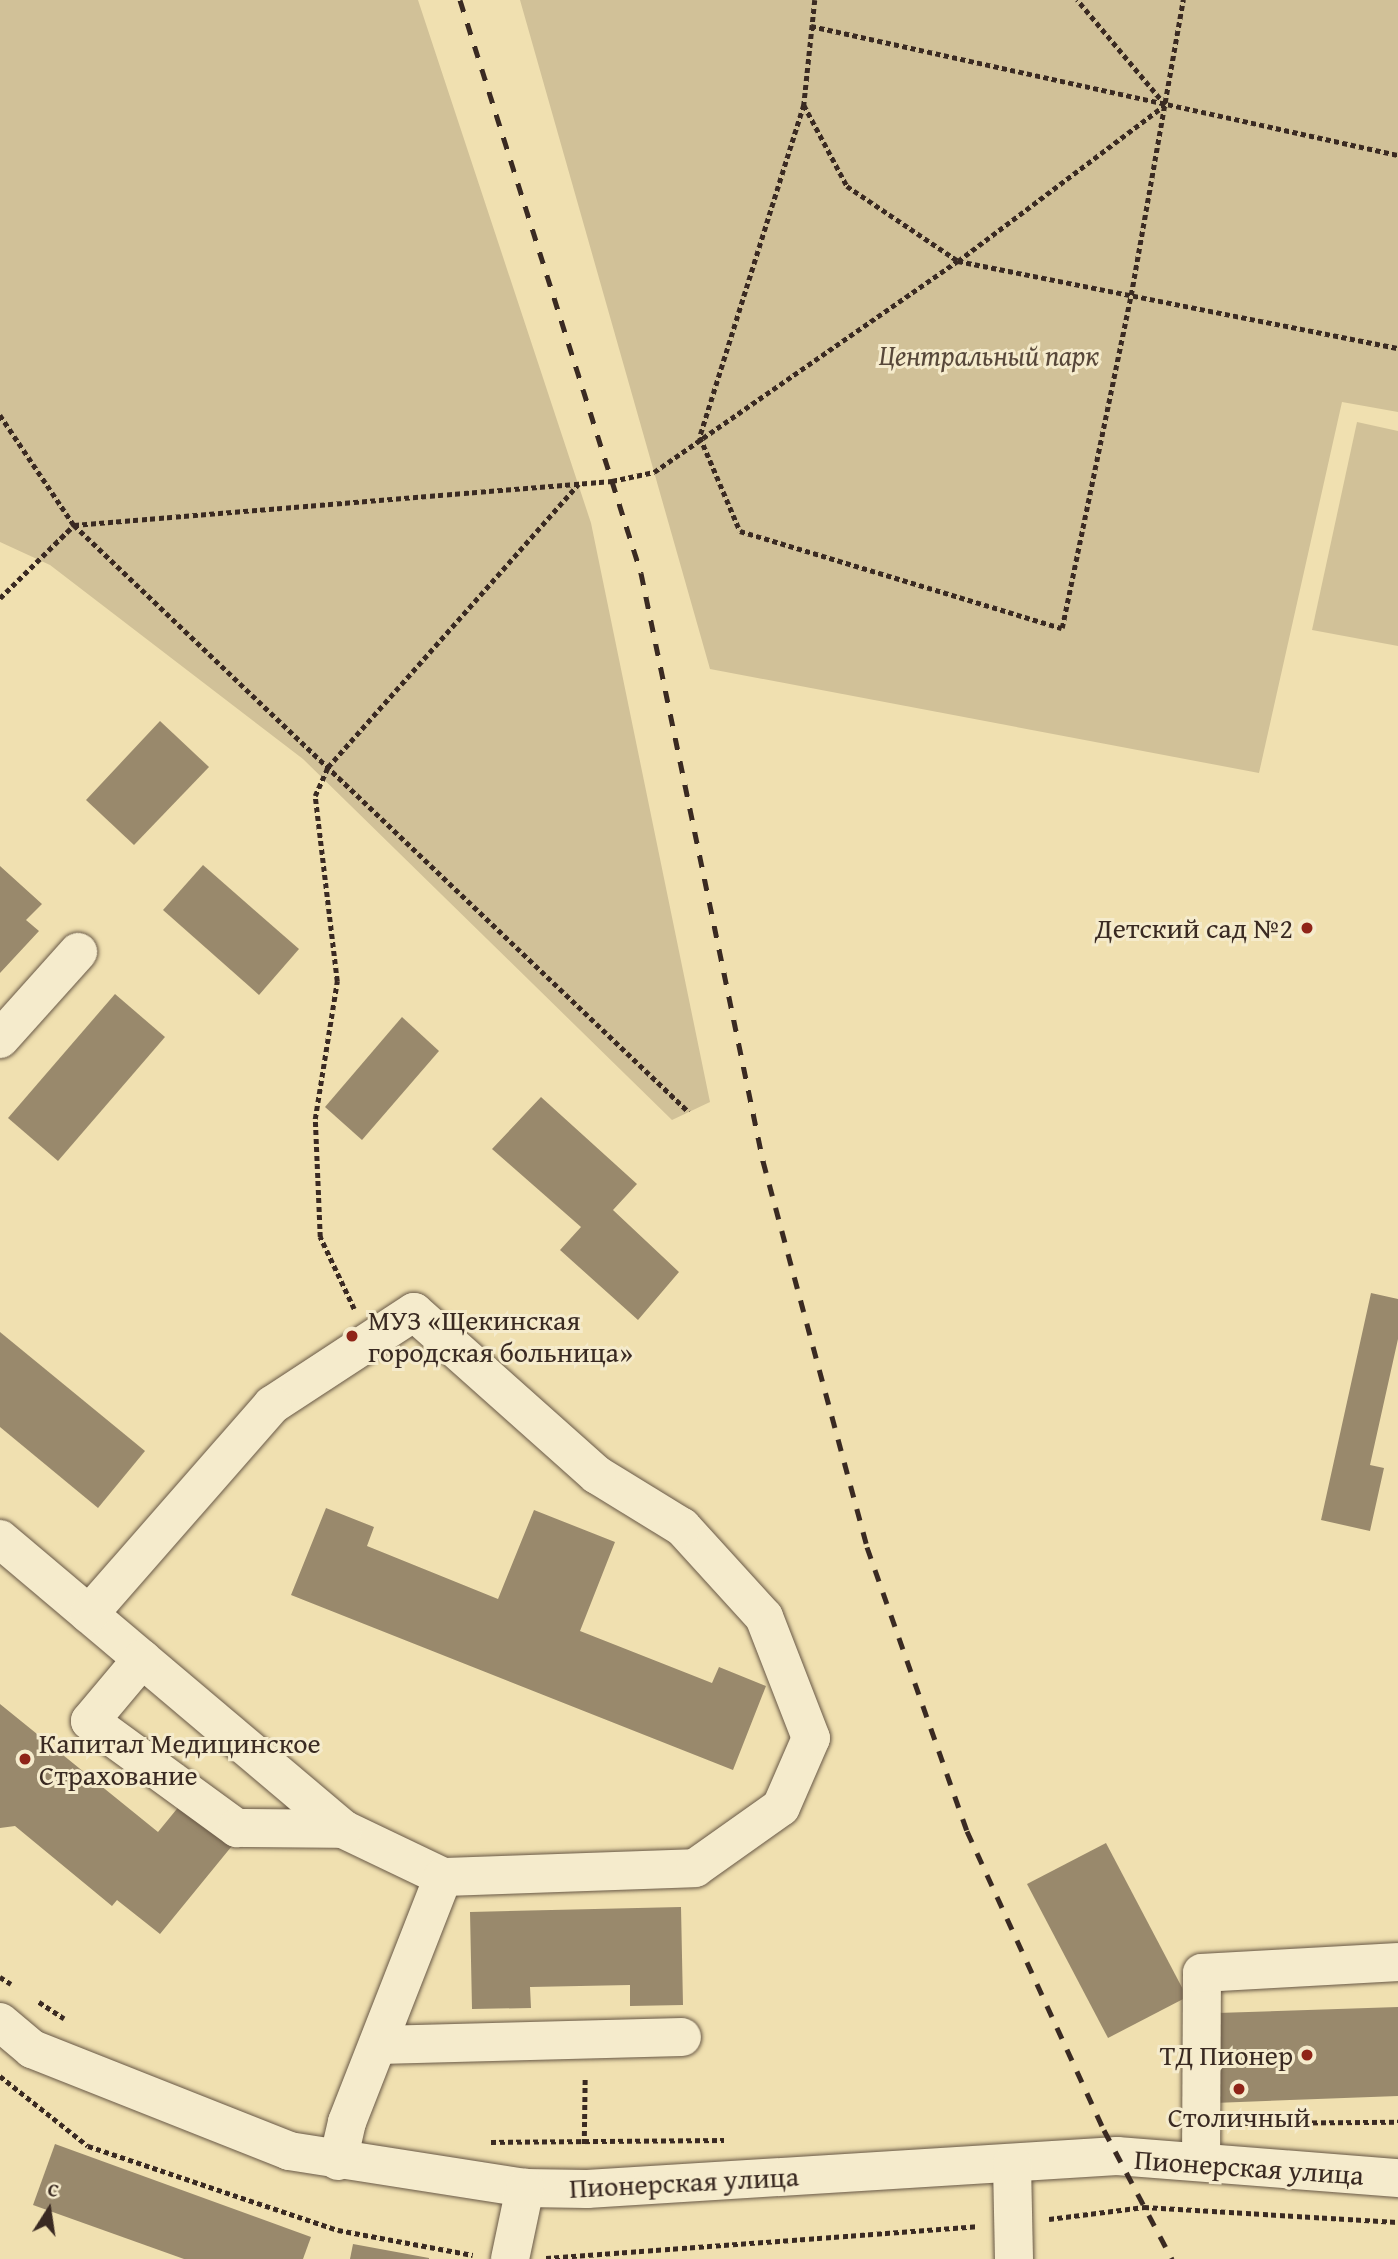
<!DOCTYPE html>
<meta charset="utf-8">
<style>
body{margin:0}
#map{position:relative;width:1398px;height:2259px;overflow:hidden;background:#f0e0b0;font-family:"Gentium Book Plus",serif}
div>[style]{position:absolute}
.green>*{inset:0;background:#d1c198}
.building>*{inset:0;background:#99896c}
.path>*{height:4.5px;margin-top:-2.25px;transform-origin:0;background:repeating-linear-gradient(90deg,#3a2a22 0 5px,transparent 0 8.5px)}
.roads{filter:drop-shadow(0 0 2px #685846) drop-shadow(0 0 2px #685846)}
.minor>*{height:38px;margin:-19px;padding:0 19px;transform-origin:19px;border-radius:19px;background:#f5ebcc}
.rail>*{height:5px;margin-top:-2.5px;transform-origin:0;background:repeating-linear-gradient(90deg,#3a2a22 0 12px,transparent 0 24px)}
.dots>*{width:19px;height:19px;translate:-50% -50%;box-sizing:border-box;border:4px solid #f5ebcc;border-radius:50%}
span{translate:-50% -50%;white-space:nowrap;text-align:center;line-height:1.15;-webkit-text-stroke:6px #f5ebcc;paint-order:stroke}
.park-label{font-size:28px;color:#58483a;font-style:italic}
.poi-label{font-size:28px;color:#3a2a22}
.right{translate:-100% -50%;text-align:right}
.left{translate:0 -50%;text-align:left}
.street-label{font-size:28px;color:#3a2a22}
.north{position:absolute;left:14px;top:2175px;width:70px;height:70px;-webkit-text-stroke:5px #f5ebcc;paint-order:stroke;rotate:12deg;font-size:19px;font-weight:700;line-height:28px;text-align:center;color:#3a2a22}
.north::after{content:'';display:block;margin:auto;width:24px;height:32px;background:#3a2a22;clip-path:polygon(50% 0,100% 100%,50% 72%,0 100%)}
</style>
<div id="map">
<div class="green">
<i style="clip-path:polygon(0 0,418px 0,591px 523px,710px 1102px,672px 1120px,303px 759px,50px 565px,0 542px)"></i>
<i style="clip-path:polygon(520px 0,1398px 0,1398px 412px,1342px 402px,1259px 773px,710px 669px)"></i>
<i style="clip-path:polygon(1357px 422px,1398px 431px,1398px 646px,1312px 630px)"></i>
</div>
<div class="building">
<i style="clip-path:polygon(160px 721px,209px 767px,134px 845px,86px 800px)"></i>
<i style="clip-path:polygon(203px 865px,299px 949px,259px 995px,163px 910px)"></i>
<i style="clip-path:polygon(0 866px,42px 904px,26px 920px,39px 931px,0 973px)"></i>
<i style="clip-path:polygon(115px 994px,165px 1037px,58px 1161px,8px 1118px)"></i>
<i style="clip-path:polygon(402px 1017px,439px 1051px,362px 1140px,325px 1107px)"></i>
<i style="clip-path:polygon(541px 1097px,637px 1184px,613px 1210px,679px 1272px,638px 1320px,560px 1250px,581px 1227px,492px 1149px)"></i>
<i style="clip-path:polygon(1371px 1293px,1398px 1299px,1398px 1339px,1370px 1465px,1384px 1468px,1370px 1531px,1321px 1520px)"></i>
<i style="clip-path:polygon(0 1332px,145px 1451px,98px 1508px,0 1427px)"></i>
<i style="clip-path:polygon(326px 1508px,374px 1527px,367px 1546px,498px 1599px,534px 1510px,615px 1542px,580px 1631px,712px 1683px,719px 1667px,766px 1686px,733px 1770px,291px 1595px)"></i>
<i style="clip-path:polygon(0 1704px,158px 1832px,185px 1799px,236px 1841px,160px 1934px,117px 1900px,112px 1906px,15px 1826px,0 1828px)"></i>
<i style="clip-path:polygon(1106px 1843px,1187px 1997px,1108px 2038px,1027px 1884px)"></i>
<i style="clip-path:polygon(681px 1907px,683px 2005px,630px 2006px,630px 1985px,530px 1987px,531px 2008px,472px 2009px,470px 1912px)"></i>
<i style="clip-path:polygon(1398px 2007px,1398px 2096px,1214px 2103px,1217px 2013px)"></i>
<i style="clip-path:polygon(55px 2144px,311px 2237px,303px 2259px,184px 2259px,33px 2205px)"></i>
<i style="clip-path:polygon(353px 2244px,429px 2258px,429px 2259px,350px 2259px)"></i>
</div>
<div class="path">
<i style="left:815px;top:0;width:106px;rotate:96deg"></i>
<i style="left:804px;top:105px;width:92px;rotate:62deg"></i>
<i style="left:847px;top:186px;width:134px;rotate:34deg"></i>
<i style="left:958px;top:261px;width:449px;rotate:11.2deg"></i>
<i style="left:811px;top:26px;width:601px;rotate:12.39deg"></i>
<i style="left:804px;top:105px;width:348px;rotate:107.4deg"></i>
<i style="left:700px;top:437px;width:102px;rotate:66.9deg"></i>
<i style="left:740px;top:531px;width:336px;rotate:16.8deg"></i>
<i style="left:1062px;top:628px;width:340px;rotate:-78.3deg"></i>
<i style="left:1131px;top:295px;width:300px;rotate:-80deg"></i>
<i style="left:0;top:415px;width:133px;rotate:56.1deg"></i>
<i style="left:74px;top:525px;width:540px;rotate:-4.68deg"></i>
<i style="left:612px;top:481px;width:43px;rotate:-12.1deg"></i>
<i style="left:654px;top:472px;width:370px;rotate:-34.8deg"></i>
<i style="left:958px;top:261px;width:259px;rotate:-37deg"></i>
<i style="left:1165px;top:105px;width:137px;rotate:-130deg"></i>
<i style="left:0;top:598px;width:104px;rotate:-44.6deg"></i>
<i style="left:74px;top:525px;width:850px;rotate:43.67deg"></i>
<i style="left:354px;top:1309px;width:80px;rotate:-115.3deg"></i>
<i style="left:320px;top:1237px;width:118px;rotate:-92.4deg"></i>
<i style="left:315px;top:1119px;width:140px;rotate:-80.9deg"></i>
<i style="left:337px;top:981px;width:186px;rotate:-96.8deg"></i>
<i style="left:315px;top:796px;width:32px;rotate:-66deg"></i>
<i style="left:328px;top:767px;width:378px;rotate:-48.5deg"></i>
<i style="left:0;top:1977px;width:13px;rotate:32deg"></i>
<i style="left:39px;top:2002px;width:30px;rotate:33deg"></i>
<i style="left:0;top:2076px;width:112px;rotate:38.5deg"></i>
<i style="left:88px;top:2146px;width:264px;rotate:18.6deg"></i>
<i style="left:338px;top:2230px;width:137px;rotate:10.5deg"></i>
<i style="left:1236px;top:2123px;width:162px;rotate:-0.4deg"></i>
<i style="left:491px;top:2142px;width:233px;rotate:-0.5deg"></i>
<i style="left:584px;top:2144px;width:68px;rotate:-89.2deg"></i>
<i style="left:1049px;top:2219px;width:96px;rotate:-7.2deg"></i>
<i style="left:1144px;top:2207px;width:254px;rotate:3.4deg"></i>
<i style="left:546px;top:2258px;width:432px;rotate:-4.2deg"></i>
</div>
<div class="roads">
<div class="minor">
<i style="left:0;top:1039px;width:117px;rotate:-48.1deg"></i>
<i style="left:0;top:1539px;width:186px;rotate:40.2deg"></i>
<i style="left:142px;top:1659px;width:263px;rotate:40.2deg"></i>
<i style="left:343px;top:1829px;width:111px;rotate:25.6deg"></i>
<i style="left:443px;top:1877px;width:252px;rotate:-2deg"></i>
<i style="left:695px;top:1868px;width:105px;rotate:-35.3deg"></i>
<i style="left:781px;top:1807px;width:75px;rotate:-66.5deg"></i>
<i style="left:811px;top:1738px;width:130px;rotate:-111.2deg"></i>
<i style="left:764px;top:1617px;width:122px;rotate:-132.3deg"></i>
<i style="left:682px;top:1527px;width:100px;rotate:-148.5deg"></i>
<i style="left:597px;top:1475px;width:245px;rotate:-138.3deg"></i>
<i style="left:414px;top:1312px;width:170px;rotate:146.8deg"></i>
<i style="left:272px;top:1405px;width:278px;rotate:131.2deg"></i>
<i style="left:142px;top:1659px;width:81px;rotate:130deg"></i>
<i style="left:90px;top:1721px;width:182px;rotate:36.1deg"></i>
<i style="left:237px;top:1828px;width:106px;rotate:0.5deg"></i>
<i style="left:0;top:2022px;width:42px;rotate:40.2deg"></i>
<i style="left:32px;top:2049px;width:277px;rotate:21.6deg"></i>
<i style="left:289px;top:2151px;width:239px;rotate:8.9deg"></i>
<i style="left:525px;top:2188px;width:62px;rotate:0.9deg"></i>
<i style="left:587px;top:2189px;width:531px;rotate:-3.56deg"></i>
<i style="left:1117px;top:2156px;width:282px;rotate:4.5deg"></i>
<i style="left:379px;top:2045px;width:303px;rotate:-1.5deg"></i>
<i style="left:338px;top:2161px;width:40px;rotate:-77deg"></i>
<i style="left:347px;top:2122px;width:263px;rotate:-68.6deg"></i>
<i style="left:1201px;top:2162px;width:189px;rotate:-89.7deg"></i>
<i style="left:1202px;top:1973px;width:196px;rotate:-3.2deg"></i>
<i style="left:1012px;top:2164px;width:95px;rotate:88.8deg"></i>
<i style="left:510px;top:2259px;width:73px;rotate:-78.1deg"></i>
</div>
</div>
<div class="rail">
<i style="left:460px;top:0;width:601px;rotate:72.47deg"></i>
<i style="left:641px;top:573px;width:601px;rotate:78.28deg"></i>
<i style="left:763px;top:1161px;width:400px;rotate:74.9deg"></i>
<i style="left:867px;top:1547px;width:301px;rotate:70.6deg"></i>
<i style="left:967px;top:1831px;width:329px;rotate:65.4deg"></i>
<i style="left:1104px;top:2130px;width:146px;rotate:62.2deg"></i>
</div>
<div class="dots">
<i style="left:1307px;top:928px;background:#8f2418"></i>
<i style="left:352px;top:1336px;background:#8f2418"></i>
<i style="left:25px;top:1759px;background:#8f2418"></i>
<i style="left:1307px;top:2055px;background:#8f2418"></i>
<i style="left:1239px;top:2089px;background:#8f2418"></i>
</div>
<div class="park-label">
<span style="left:989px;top:355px">Центральный парк</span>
</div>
<div class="poi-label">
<span class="right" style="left:1293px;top:928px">Детский сад №2</span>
<span class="left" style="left:368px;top:1336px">МУЗ «Щекинская<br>городская больница»</span>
<span class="left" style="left:39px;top:1759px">Капитал Медицинское<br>Страхование</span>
<span class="right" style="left:1293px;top:2055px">ТД Пионер</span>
<span style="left:1239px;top:2117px">Столичный</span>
</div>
<div class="street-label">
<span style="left:1249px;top:2167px;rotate:4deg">Пионерская улица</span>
<span style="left:684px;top:2182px;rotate:-3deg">Пионерская улица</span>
</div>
<div class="north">С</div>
</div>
